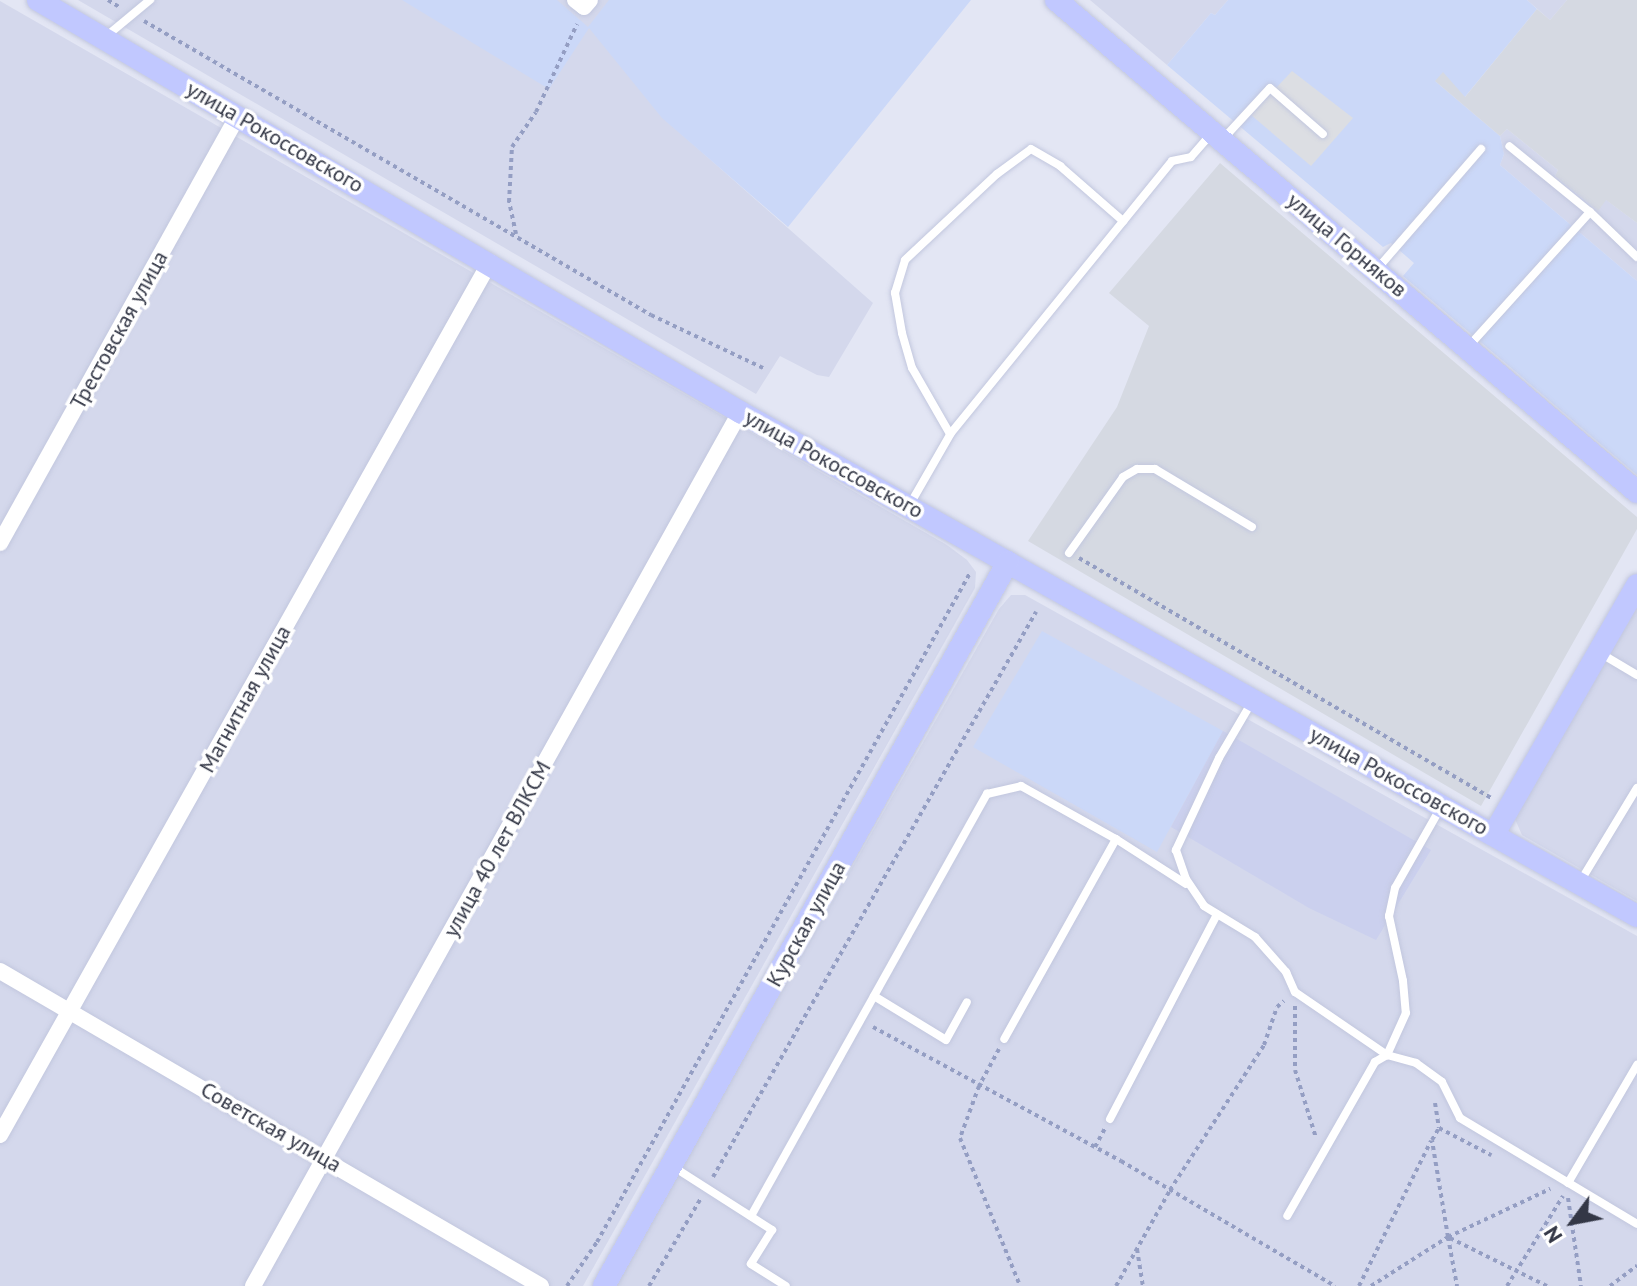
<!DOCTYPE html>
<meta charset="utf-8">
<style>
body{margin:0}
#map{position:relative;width:1637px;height:1286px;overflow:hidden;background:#e3e6f4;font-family:"PT Sans",sans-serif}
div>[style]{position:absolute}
.residential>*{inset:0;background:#d4d8ec}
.commercial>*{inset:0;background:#cbd8f8}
.industrial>*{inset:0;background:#d5d9e2}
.education>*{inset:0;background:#cbd0ee}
.parking>*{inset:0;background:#dcdee3}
.path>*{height:4px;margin-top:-2px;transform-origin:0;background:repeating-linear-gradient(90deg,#949ec3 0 4px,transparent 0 8px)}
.roads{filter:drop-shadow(0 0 2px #c2c7de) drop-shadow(0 0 2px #c2c7de)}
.lane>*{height:8px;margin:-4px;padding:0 4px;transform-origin:4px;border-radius:4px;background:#fff}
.street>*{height:16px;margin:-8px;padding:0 8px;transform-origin:8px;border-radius:8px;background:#fff}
.secondary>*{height:22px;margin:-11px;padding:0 11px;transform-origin:11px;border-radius:11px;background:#c1c8ff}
span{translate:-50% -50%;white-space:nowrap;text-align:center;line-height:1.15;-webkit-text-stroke:7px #fff;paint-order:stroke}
.street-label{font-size:22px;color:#333746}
.north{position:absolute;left:1533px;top:1182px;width:80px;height:80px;-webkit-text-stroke:6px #fff;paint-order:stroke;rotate:238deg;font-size:22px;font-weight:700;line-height:32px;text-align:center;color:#333746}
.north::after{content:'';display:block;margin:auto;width:28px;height:36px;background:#333746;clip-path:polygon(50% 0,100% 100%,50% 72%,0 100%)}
</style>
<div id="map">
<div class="residential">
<i style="clip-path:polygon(78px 0,612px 0,662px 117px,873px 303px,829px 377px,817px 375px,780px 356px,756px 394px)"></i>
<i style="clip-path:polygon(1090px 0,1228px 0,1215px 15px,1211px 13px,1167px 65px)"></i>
<i style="clip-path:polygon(1527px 0,1567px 0,1550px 20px)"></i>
<i style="clip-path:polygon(0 1px,947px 545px,967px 560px,976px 572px,975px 588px,583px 1286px,0 1286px)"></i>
<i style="clip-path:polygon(1507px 129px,1558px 170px,1555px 176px,1597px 210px,1605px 199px,1637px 223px,1637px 281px,1500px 165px,1504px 154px,1500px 136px)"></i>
<i style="clip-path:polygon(1011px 595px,1025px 595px,1637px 936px,1637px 1286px,614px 1286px,999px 609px)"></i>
<i style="clip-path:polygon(1637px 604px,1637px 901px,1522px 835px,1515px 819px)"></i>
</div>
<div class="commercial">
<i style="clip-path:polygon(402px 0,557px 0,588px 27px,609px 0,971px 0,788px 227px,662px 118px,589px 28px,549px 89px)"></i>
<i style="clip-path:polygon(1228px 0,1527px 0,1537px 9px,1464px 98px,1435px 81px,1500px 136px,1504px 154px,1500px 165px,1637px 281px,1637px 475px,1403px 276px,1414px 263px,1391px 243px,1383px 247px,1167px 65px,1211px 13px,1215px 15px)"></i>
<i style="clip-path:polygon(1042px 631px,1223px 731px,1157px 852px,973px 747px)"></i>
</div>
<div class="industrial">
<i style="clip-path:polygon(1567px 0,1637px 0,1637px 223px,1606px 200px,1598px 211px,1555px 176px,1558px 170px,1507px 129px,1500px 136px,1435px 81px,1443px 72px,1465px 97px,1537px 9px,1550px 20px)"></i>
<i style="clip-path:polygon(1220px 163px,1637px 517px,1637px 529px,1481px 806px,1028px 541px,1117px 407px,1149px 326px,1109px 293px)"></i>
</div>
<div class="education">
<i style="clip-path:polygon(1223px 731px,1431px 850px,1376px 940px,1309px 908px,1171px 827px)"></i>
</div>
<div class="parking">
<i style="clip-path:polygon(1292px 71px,1353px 118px,1311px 166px,1251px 115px)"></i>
</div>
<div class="path">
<i style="left:108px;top:0;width:13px;rotate:32deg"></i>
<i style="left:144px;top:21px;width:586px;rotate:30.11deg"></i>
<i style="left:651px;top:315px;width:124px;rotate:25.3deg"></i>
<i style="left:516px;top:234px;width:33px;rotate:-102deg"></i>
<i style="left:509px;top:202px;width:55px;rotate:-86.9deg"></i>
<i style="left:512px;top:147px;width:42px;rotate:-55.6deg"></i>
<i style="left:536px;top:112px;width:97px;rotate:-65deg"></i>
<i style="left:1079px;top:558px;width:479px;rotate:30.2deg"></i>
<i style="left:1295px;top:1006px;width:64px;rotate:90deg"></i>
<i style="left:1295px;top:1070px;width:71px;rotate:72.8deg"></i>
<i style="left:873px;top:1027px;width:282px;rotate:28.4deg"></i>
<i style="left:1121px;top:1161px;width:248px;rotate:30.3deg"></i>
<i style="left:999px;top:1049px;width:42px;rotate:118.4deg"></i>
<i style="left:979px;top:1086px;width:55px;rotate:110.1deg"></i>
<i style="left:960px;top:1138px;width:160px;rotate:67.9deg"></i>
<i style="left:1435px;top:1103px;width:25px;rotate:81deg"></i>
<i style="left:1095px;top:1147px;width:21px;rotate:-62deg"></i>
<i style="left:713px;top:1177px;width:651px;rotate:-60.24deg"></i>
<i style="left:1568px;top:1198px;width:89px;rotate:81.6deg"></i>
<i style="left:1448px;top:1237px;width:98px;rotate:-99.4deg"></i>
<i style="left:1432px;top:1140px;width:14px;rotate:-60deg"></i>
<i style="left:1439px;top:1128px;width:59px;rotate:27.4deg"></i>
<i style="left:1137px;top:1249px;width:37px;rotate:81deg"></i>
<i style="left:567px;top:1286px;width:53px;rotate:-55.7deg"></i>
<i style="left:597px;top:1242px;width:766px;rotate:-60.86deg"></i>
<i style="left:649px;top:1286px;width:102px;rotate:-59.4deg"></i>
<i style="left:1116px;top:1286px;width:110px;rotate:-60.6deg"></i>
<i style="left:1170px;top:1190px;width:173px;rotate:-57deg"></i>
<i style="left:1264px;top:1045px;width:40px;rotate:-71.1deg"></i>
<i style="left:1277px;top:1007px;width:9px;rotate:-41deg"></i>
<i style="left:1359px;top:1286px;width:162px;rotate:-63.6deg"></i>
<i style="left:1371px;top:1286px;width:91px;rotate:-32.5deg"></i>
<i style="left:1448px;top:1237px;width:50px;rotate:79.6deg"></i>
<i style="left:1507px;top:1286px;width:106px;rotate:-58.1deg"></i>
<i style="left:1547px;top:1286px;width:110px;rotate:-153.7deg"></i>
<i style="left:1448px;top:1237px;width:113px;rotate:-25.2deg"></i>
<i style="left:1610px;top:1286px;width:34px;rotate:-37deg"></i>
</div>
<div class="roads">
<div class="lane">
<i style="left:104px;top:38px;width:60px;rotate:-39.6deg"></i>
<i style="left:1223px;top:139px;width:69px;rotate:-47.3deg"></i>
<i style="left:1270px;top:88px;width:70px;rotate:41deg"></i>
<i style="left:1590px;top:212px;width:65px;rotate:43.8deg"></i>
<i style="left:1377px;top:269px;width:159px;rotate:-49.1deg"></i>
<i style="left:1468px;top:347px;width:182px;rotate:-47.9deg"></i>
<i style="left:1590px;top:212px;width:104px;rotate:-140.8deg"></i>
<i style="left:950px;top:434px;width:76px;rotate:-119.9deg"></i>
<i style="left:912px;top:368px;width:36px;rotate:-106deg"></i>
<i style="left:902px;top:333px;width:41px;rotate:-99.9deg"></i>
<i style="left:895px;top:293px;width:34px;rotate:-73deg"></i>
<i style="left:905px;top:260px;width:126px;rotate:-43.1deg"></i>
<i style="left:997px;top:174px;width:42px;rotate:-36.3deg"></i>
<i style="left:1031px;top:149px;width:34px;rotate:30deg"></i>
<i style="left:1060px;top:166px;width:84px;rotate:41.1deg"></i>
<i style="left:909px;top:506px;width:84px;rotate:-60.1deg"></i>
<i style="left:951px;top:433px;width:350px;rotate:-50.9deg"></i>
<i style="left:1172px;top:161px;width:19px;rotate:-12deg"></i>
<i style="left:1191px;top:157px;width:29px;rotate:-49deg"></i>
<i style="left:1069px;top:553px;width:93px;rotate:-54.6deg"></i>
<i style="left:1123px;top:477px;width:16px;rotate:-30deg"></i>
<i style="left:1137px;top:469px;width:18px"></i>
<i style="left:1155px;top:469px;width:113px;rotate:30.9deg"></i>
<i style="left:1600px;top:653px;width:43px;rotate:30.7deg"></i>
<i style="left:1253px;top:700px;width:67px;rotate:120.4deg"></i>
<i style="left:1219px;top:758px;width:102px;rotate:115.1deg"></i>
<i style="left:1176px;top:850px;width:31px;rotate:71deg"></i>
<i style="left:1186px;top:879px;width:32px;rotate:56deg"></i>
<i style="left:1204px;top:906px;width:60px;rotate:31.3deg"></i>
<i style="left:1255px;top:937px;width:47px;rotate:48.5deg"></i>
<i style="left:1286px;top:972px;width:22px;rotate:66deg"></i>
<i style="left:1295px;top:992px;width:112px;rotate:34.4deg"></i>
<i style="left:1387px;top:1055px;width:14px;rotate:150deg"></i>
<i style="left:1375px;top:1062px;width:177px;rotate:119.7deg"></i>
<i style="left:1441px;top:807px;width:93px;rotate:119.6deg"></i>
<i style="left:1395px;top:888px;width:29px;rotate:102deg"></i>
<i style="left:1389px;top:916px;width:66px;rotate:77.8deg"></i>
<i style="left:1403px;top:981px;width:32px;rotate:85deg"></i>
<i style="left:1406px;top:1013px;width:46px;rotate:114.3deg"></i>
<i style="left:1387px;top:1055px;width:30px;rotate:15deg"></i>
<i style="left:1416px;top:1063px;width:32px;rotate:36deg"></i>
<i style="left:1442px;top:1082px;width:40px;rotate:63.4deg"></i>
<i style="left:1460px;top:1118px;width:206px;rotate:30.9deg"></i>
<i style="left:1116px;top:839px;width:83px;rotate:32.7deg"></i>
<i style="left:1580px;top:882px;width:110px;rotate:-58.8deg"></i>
<i style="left:874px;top:996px;width:84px;rotate:31.4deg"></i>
<i style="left:946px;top:1040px;width:43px;rotate:-61.1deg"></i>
<i style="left:1110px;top:1119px;width:231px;rotate:-62.4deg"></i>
<i style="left:672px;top:1166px;width:119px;rotate:32.6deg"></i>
<i style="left:772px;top:1230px;width:40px;rotate:122deg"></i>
<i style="left:751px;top:1264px;width:41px;rotate:32.2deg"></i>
<i style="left:1568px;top:1183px;width:137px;rotate:-59.7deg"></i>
<i style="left:751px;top:1216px;width:484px;rotate:-60.8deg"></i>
<i style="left:987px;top:794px;width:35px;rotate:-13deg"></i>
<i style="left:1021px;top:786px;width:109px;rotate:29.2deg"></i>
<i style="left:1116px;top:839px;width:229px;rotate:119.2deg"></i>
</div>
<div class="street">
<i style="left:575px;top:0;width:11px;rotate:38deg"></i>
<i style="left:584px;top:7px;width:9px;rotate:-49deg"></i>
<i style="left:0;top:543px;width:489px;rotate:-60.9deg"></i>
<i style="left:0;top:971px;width:626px;rotate:30.21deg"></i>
<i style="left:0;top:1135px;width:1001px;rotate:-60.7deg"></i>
<i style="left:253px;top:1286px;width:1001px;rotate:-60.87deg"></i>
</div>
<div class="secondary">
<i style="left:38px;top:0;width:814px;rotate:30.41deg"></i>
<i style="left:740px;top:412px;width:1029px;rotate:29.33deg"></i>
<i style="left:1056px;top:0;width:761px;rotate:40.26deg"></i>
<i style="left:1494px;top:834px;width:287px;rotate:-60.1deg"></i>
<i style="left:604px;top:1286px;width:829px;rotate:-60.84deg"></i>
</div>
</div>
<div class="street-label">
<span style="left:275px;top:137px;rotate:30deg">улица Рокоссовского</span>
<span style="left:1347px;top:245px;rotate:40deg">улица Горняков</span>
<span style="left:119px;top:330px;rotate:-61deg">Трестовская улица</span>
<span style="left:834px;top:464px;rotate:29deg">улица Рокоссовского</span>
<span style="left:245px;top:699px;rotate:-61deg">Магнитная улица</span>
<span style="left:1399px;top:781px;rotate:29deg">улица Рокоссовского</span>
<span style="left:497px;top:849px;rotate:-61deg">улица 40 лет ВЛКСМ</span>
<span style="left:806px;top:924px;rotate:-61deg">Курская улица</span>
<span style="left:271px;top:1127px;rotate:30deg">Советская улица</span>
</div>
<div class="north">N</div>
</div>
